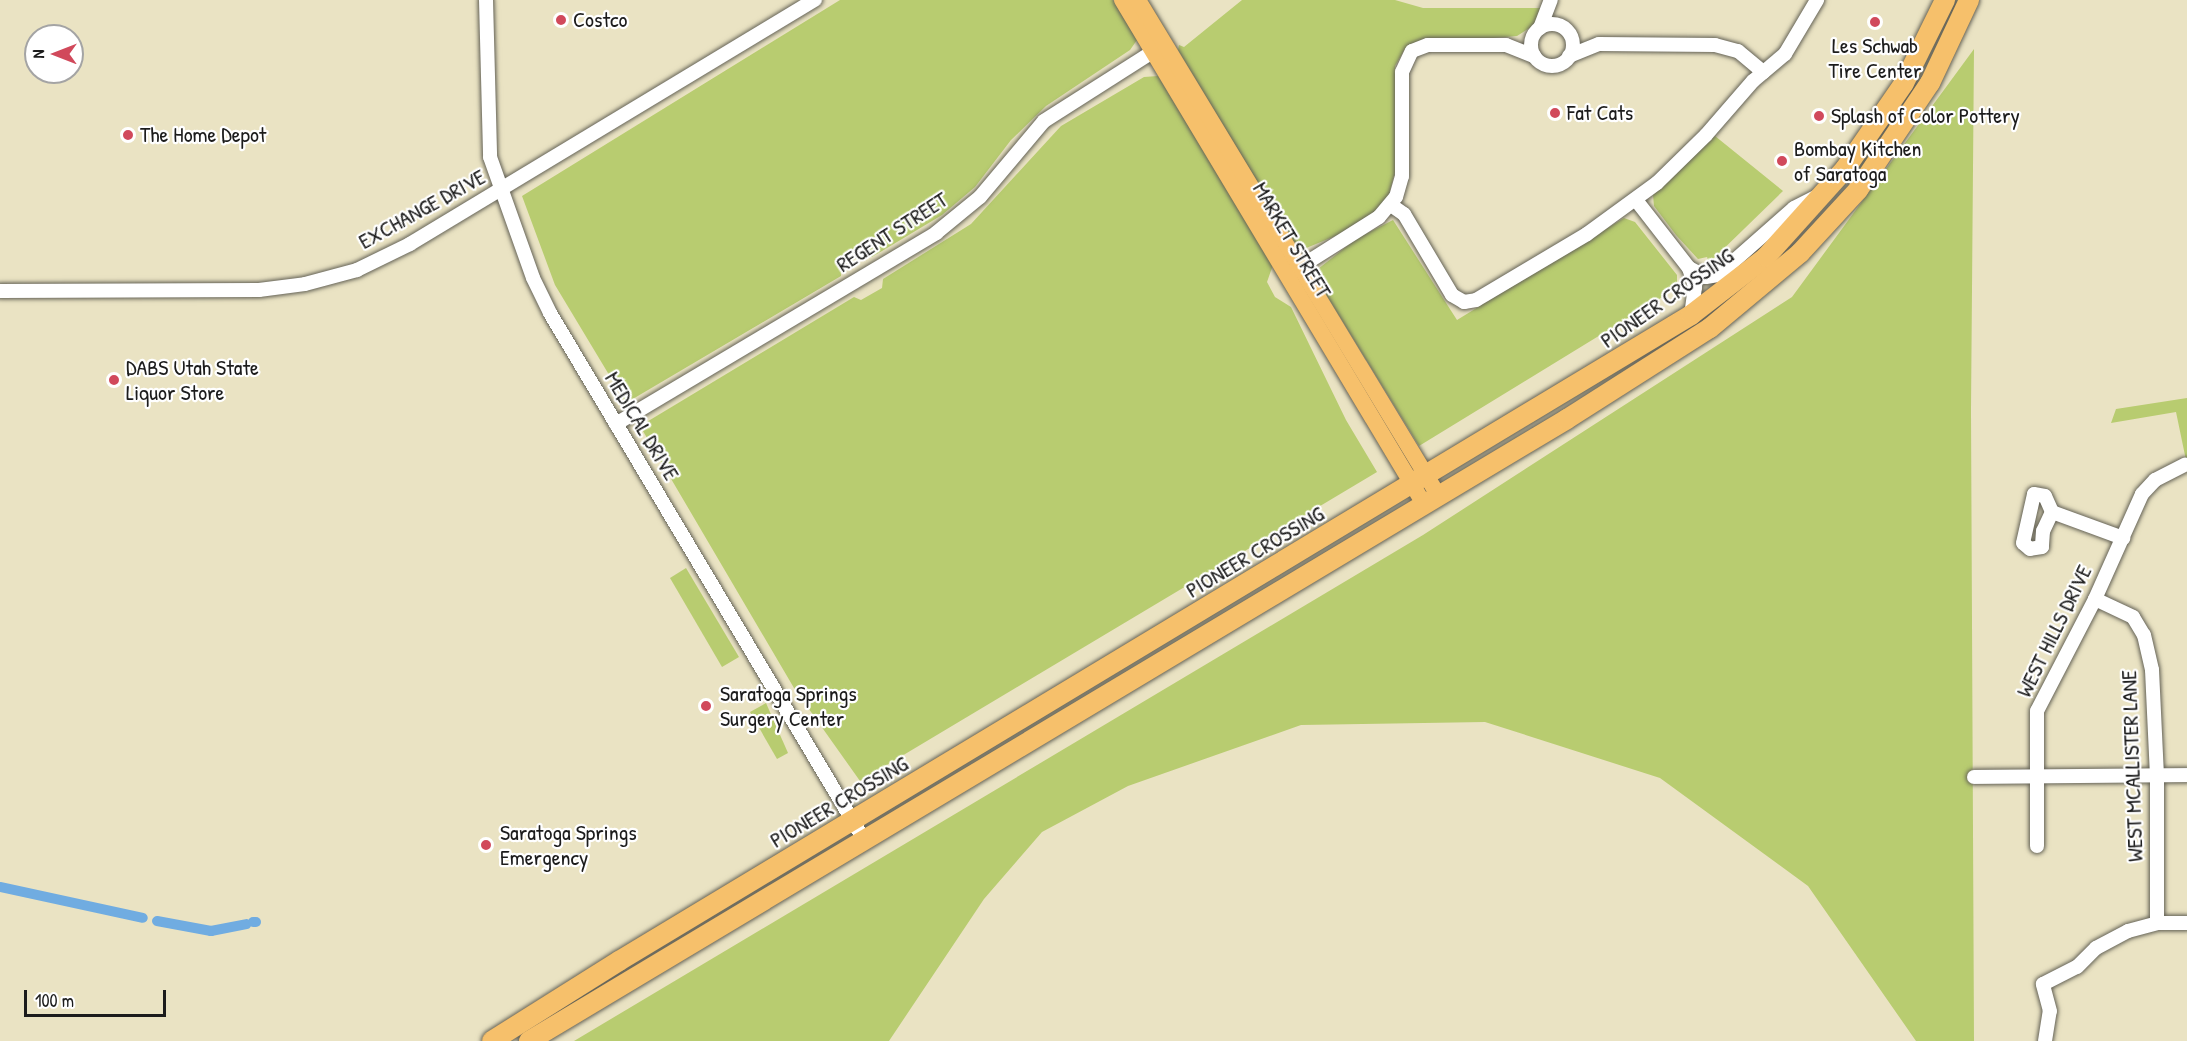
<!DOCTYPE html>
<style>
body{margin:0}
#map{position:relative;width:2187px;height:1041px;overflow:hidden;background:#eae3c3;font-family:"Patrick Hand",sans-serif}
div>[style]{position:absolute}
.green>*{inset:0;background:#b8cc70}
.canal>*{height:10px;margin:-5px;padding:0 5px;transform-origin:5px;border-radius:5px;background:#70ace1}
.roads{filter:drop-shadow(0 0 2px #646256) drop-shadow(0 0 2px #646256)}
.minor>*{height:14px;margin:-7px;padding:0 7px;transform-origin:7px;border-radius:7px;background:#fff}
.minor>.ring{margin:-7px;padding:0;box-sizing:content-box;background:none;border:14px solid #fff;border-radius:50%}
.major>*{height:16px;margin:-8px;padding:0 8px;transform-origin:8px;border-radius:8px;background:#f6c06b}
.highway>*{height:20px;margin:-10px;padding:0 10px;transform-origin:10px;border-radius:10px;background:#f6c06b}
.dots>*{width:16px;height:16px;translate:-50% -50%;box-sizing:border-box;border:3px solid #fff;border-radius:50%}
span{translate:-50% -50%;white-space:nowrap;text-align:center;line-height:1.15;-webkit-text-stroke:4.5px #fff;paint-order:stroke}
.poi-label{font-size:22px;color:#1c1c1c}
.left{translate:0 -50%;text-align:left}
.street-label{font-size:22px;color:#1c1c1c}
.north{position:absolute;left:24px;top:24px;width:60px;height:60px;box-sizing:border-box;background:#fff;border:2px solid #a4a4a4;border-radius:50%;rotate:270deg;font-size:16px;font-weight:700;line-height:24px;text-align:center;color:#1c1c1c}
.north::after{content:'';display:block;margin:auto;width:21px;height:27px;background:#d1495b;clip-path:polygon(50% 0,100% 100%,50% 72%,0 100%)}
.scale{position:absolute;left:24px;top:990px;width:142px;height:27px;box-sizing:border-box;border:3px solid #1c1c1c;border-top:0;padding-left:8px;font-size:18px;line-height:21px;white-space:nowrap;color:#1c1c1c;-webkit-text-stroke:4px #fff;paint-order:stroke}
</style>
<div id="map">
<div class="green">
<i style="clip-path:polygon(840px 0,1113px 0,1137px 40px,1130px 50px,1046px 106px,1011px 140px,975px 187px,942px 215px,872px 257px,862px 255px,841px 267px,841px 276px,626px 403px,555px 285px,522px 196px)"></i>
<i style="clip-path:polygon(1242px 0,1395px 0,1423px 8px,1542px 8px,1536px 24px,1517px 36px,1411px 45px,1405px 49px,1395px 66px,1395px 172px,1388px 198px,1376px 212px,1345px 232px,1299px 251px,1178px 50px,1179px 45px,1184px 47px)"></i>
<i style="clip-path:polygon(1974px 49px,1971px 410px,1974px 1041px,1916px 1041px,1808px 886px,1660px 778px,1485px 722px,1301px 725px,1128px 786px,1042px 832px,984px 899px,889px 1041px,574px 1041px,1423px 535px,1792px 297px)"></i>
<i style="clip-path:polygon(1158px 76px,1273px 265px,1267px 282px,1275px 297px,1291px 307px,1346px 420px,1377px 472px,860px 781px,794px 688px,640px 426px,854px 297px,861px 300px,882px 288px,883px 279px,971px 224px,1061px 126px,1144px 77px)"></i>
<i style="clip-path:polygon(1715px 136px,1783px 191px,1709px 263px,1707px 257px,1698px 259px,1676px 235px,1654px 206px,1653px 195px)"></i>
<i style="clip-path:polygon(1624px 218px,1635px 222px,1677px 275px,1677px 288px,1419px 446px,1313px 273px,1356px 239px,1393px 220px,1457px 320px)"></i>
<i style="clip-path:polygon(2187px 398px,2187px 465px,2176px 412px,2111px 423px,2116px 409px)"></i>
<i style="clip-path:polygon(686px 568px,739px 657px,722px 667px,670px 578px)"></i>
<i style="clip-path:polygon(766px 703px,788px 753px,777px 759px,750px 712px)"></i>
</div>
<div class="canal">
<i style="left:0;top:887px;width:146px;rotate:12.2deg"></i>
<i style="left:157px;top:921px;width:55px;rotate:10.5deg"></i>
<i style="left:211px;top:931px;width:36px;rotate:-11deg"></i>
<i style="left:253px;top:922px;width:3px"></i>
</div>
<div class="roads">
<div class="minor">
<i style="left:486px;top:0;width:157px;rotate:88.5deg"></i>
<i style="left:490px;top:157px;width:128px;rotate:70.4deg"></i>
<i style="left:533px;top:278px;width:39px;rotate:64deg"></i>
<i style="left:550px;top:313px;width:613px;rotate:59.21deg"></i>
<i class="ring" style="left:1531px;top:24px;width:28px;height:28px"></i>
<i style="left:1540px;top:28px;width:30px;rotate:-69deg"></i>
<i style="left:1569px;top:56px;width:32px;rotate:-22deg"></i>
<i style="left:1599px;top:44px;width:116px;rotate:0.5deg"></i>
<i style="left:1715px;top:45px;width:24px;rotate:15deg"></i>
<i style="left:1738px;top:51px;width:33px;rotate:40deg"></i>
<i style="left:1636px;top:200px;width:86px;rotate:52.1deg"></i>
<i style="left:1689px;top:268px;width:20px;rotate:72deg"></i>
<i style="left:1695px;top:287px;width:28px;rotate:98deg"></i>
<i style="left:1391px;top:205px;width:16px;rotate:35deg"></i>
<i style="left:1404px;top:214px;width:94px;rotate:59.3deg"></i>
<i style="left:1452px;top:295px;width:14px;rotate:30deg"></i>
<i style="left:1464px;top:302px;width:12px;rotate:-9deg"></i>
<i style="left:1476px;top:300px;width:129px;rotate:-30.7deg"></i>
<i style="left:1587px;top:234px;width:87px;rotate:-36.1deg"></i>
<i style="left:1657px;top:183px;width:69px;rotate:-44.4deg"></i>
<i style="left:1706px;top:135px;width:72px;rotate:-49deg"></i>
<i style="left:1753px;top:81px;width:42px;rotate:-40.2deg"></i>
<i style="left:1785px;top:54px;width:63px;rotate:-59.3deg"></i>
<i style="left:1689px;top:268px;width:19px;rotate:28deg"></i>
<i style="left:1706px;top:277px;width:12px;rotate:-9deg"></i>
<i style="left:1718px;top:275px;width:101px;rotate:-41.4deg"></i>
<i style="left:1794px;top:208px;width:27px;rotate:-27deg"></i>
<i style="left:1292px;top:272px;width:103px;rotate:-32.3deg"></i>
<i style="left:1379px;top:217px;width:26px;rotate:-50deg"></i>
<i style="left:1396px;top:197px;width:22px;rotate:-74deg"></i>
<i style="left:1402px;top:176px;width:104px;rotate:-90deg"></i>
<i style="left:1402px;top:72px;width:23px;rotate:-65deg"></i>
<i style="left:1412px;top:51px;width:17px;rotate:-21deg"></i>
<i style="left:1428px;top:45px;width:78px"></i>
<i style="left:1506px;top:45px;width:31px;rotate:22deg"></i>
<i style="left:0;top:291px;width:259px;rotate:-0.2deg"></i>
<i style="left:259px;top:290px;width:46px;rotate:-7.4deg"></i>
<i style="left:305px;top:284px;width:54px;rotate:-15.1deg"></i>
<i style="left:357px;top:270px;width:59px;rotate:-26.1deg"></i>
<i style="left:410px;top:244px;width:473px;rotate:-31.1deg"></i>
<i style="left:616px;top:424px;width:373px;rotate:-30.8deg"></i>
<i style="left:936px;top:233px;width:57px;rotate:-39.3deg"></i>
<i style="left:980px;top:197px;width:99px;rotate:-49.9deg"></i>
<i style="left:1044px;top:121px;width:138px;rotate:-32.5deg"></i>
<i style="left:2052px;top:512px;width:21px;rotate:115deg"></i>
<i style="left:2043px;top:531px;width:16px;rotate:94deg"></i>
<i style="left:2042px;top:547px;width:12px;rotate:171deg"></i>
<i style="left:2030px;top:549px;width:9px;rotate:-139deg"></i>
<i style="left:2023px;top:543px;width:50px;rotate:-77.3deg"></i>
<i style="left:2034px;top:494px;width:11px;rotate:10deg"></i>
<i style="left:2045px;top:496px;width:17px;rotate:66deg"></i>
<i style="left:2052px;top:512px;width:76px;rotate:20.1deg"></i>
<i style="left:2095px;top:599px;width:42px;rotate:25.3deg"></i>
<i style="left:2133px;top:617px;width:21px;rotate:59deg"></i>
<i style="left:2144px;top:635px;width:36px;rotate:77deg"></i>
<i style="left:2152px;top:670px;width:106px;rotate:87.3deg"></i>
<i style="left:2157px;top:776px;width:147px;rotate:90deg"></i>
<i style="left:1974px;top:777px;width:213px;rotate:-0.5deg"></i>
<i style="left:2037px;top:846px;width:135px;rotate:-90deg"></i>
<i style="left:2037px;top:711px;width:126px;rotate:-62.6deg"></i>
<i style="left:2095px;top:599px;width:115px;rotate:-65.9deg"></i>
<i style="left:2142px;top:494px;width:19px;rotate:-47deg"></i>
<i style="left:2155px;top:480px;width:34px;rotate:-27deg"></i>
<i style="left:2045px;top:1041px;width:30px;rotate:-81deg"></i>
<i style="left:2050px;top:1011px;width:28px;rotate:-105deg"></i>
<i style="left:2043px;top:984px;width:38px;rotate:-27deg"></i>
<i style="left:2077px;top:967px;width:27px;rotate:-45deg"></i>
<i style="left:2096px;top:948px;width:36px;rotate:-28deg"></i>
<i style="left:2128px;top:931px;width:30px;rotate:-15deg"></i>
<i style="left:2157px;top:923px;width:30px"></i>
</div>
<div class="major">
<i style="left:1122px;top:0;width:588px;rotate:59.07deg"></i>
<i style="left:1138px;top:0;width:579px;rotate:58.78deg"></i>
</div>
<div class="highway">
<i style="left:492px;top:1041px;width:150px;rotate:-32.2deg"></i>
<i style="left:619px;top:961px;width:1252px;rotate:-31.07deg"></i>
<i style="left:1691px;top:315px;width:95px;rotate:-37.7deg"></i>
<i style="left:1766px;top:257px;width:118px;rotate:-48.1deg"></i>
<i style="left:1845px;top:169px;width:104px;rotate:-55.5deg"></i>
<i style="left:1904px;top:83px;width:93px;rotate:-63.7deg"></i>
<i style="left:529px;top:1041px;width:1210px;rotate:-30.93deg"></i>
<i style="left:1567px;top:419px;width:169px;rotate:-32.5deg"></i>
<i style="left:1710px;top:328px;width:117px;rotate:-39.8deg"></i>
<i style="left:1800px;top:253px;width:86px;rotate:-47.4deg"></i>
<i style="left:1858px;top:190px;width:129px;rotate:-56.1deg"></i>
<i style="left:1930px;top:83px;width:92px;rotate:-64.8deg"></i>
</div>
</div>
<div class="dots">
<i style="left:561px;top:20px;background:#d1495b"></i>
<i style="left:1875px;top:22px;background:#d1495b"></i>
<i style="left:1555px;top:113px;background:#d1495b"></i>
<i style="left:1819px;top:116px;background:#d1495b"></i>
<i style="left:128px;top:135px;background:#d1495b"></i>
<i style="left:1782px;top:161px;background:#d1495b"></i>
<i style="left:114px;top:380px;background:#d1495b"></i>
<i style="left:706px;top:706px;background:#d1495b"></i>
<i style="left:486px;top:845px;background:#d1495b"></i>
</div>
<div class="poi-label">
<span class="left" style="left:573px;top:20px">Costco</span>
<span style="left:1875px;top:58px">Les Schwab<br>Tire Center</span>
<span class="left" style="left:1567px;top:113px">Fat Cats</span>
<span class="left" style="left:1831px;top:116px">Splash of Color Pottery</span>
<span class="left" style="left:140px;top:135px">The Home Depot</span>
<span class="left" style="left:1794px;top:161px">Bombay Kitchen<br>of Saratoga</span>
<span class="left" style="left:126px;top:380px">DABS Utah State<br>Liquor Store</span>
<span class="left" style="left:720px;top:706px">Saratoga Springs<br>Surgery Center</span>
<span class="left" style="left:500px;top:845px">Saratoga Springs<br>Emergency</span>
</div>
<div class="street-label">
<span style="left:422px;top:209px;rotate:-29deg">EXCHANGE DRIVE</span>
<span style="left:892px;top:232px;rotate:-33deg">REGENT STREET</span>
<span style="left:1292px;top:240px;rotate:59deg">MARKET STREET</span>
<span style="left:1667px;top:298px;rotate:-35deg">PIONEER CROSSING</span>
<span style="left:642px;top:426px;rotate:59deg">MEDICAL DRIVE</span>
<span style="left:1255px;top:552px;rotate:-31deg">PIONEER CROSSING</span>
<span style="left:2054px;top:631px;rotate:-64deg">WEST HILLS DRIVE</span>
<span style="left:2132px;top:766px;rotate:-92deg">WEST MCALLISTER LANE</span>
<span style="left:839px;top:802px;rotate:-31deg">PIONEER CROSSING</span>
</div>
<div class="north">N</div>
<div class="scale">100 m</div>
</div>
